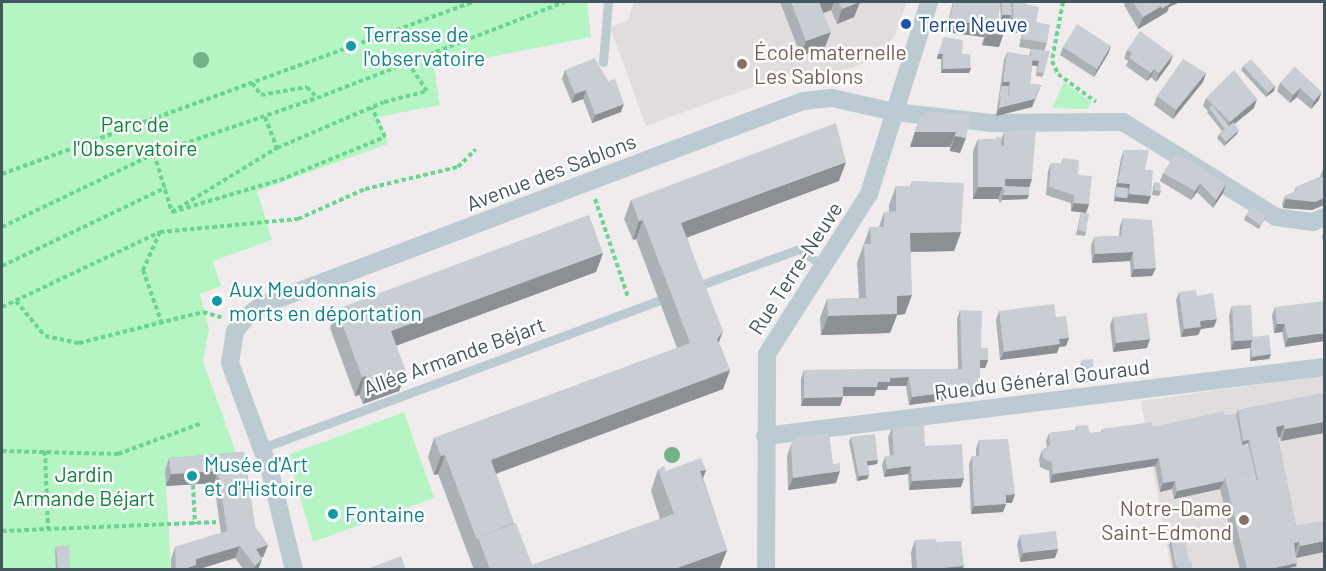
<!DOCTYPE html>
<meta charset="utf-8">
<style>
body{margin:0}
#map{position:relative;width:1326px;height:571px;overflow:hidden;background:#f0eced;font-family:Barlow,sans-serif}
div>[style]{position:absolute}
.education>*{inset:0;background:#e1dddf}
.green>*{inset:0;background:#b5f4c3}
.path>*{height:4px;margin-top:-2px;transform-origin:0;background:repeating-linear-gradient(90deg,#69d68f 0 4.5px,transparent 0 7.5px)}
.service>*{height:9px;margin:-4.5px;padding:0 4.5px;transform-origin:4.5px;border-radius:4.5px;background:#bbcbd1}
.minor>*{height:18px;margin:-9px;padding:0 9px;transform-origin:9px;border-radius:9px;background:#bbcbd1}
.trees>*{width:16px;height:16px;margin:-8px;border-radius:50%;background:#72b488}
.wall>*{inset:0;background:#acb1b5}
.shaded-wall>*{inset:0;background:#8c9094}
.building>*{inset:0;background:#c8ced3}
.dots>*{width:16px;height:16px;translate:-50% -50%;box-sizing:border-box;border:3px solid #fff;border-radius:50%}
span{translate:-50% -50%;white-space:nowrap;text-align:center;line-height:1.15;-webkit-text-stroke:5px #fff;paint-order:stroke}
.transit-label{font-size:21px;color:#164399}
.left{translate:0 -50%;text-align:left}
.culture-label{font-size:21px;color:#0d838f}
.education-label{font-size:21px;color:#785e54}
.right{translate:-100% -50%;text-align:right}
.park-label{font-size:21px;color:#0b8635}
.street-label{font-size:21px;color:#43555d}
.frame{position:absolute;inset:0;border:3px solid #43555d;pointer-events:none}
</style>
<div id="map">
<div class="education">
<i style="clip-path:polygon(634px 2px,907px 2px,894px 37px,874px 59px,849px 69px,784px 75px,646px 126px,610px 27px,628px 20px)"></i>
<i style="clip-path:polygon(1324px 375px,1324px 569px,1171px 569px,1141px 401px)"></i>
</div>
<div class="green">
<i style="clip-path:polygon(2px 2px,587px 2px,591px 37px,434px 68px,440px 105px,378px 117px,388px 144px,257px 191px,272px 240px,213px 261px,221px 286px,200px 294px,209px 329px,203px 361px,240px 464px,165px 470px,171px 569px,2px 569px)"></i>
<i style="clip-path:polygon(1064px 82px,1091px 102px,1088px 109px,1052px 108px)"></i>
<i style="clip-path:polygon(404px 412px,434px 498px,313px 542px,288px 455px)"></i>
</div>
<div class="path">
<i style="left:1063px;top:2px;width:60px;rotate:100.6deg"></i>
<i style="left:1052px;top:61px;width:14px;rotate:65deg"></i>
<i style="left:1058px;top:74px;width:47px;rotate:36.4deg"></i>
<i style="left:252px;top:83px;width:15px;rotate:53deg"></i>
<i style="left:261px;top:95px;width:47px;rotate:-9.9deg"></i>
<i style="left:307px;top:87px;width:15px;rotate:48deg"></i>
<i style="left:265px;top:117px;width:33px;rotate:69deg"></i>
<i style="left:154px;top:154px;width:61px;rotate:72.8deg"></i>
<i style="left:172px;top:212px;width:113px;rotate:-16.5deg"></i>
<i style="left:280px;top:180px;width:113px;rotate:-22.3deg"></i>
<i style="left:385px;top:137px;width:32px;rotate:-114deg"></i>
<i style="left:2px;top:174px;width:501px;rotate:-20.06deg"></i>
<i style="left:595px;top:199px;width:103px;rotate:71.4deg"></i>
<i style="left:172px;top:212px;width:123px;rotate:-31.4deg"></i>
<i style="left:277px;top:148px;width:116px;rotate:-23.3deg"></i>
<i style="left:384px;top:102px;width:44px;rotate:-14.3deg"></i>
<i style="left:427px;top:91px;width:36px;rotate:-124deg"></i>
<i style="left:2px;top:227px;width:169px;rotate:-25.7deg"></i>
<i style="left:154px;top:154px;width:172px;rotate:-19deg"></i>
<i style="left:317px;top:98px;width:265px;rotate:-21.2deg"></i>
<i style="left:160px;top:232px;width:42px;rotate:114.1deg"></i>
<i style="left:143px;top:270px;width:57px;rotate:70.6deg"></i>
<i style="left:2px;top:266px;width:181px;rotate:-25.6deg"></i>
<i style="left:16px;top:301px;width:45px;rotate:50.4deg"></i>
<i style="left:45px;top:336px;width:35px;rotate:12deg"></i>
<i style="left:79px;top:343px;width:128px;rotate:-14deg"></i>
<i style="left:203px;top:312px;width:19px;rotate:16deg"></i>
<i style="left:2px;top:307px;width:175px;rotate:-25.4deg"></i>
<i style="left:160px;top:232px;width:139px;rotate:-5.4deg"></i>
<i style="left:298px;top:219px;width:73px;rotate:-24.1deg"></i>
<i style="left:365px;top:189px;width:96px;rotate:-13.3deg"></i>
<i style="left:458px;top:167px;width:25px;rotate:-45deg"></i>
<i style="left:2px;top:451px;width:116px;rotate:1.5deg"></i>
<i style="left:118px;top:454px;width:90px;rotate:-20.3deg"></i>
<i style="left:45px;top:451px;width:78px;rotate:87.8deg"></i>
<i style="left:193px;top:485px;width:39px;rotate:87deg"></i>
<i style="left:2px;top:531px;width:217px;rotate:-2.4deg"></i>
</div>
<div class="service">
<i style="left:603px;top:62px;width:60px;rotate:-85.2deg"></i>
<i style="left:695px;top:287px;width:111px;rotate:-20.1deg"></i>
<i style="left:799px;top:249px;width:29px;rotate:35deg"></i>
<i style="left:262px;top:448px;width:424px;rotate:-20.4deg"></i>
</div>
<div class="minor">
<i style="left:765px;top:436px;width:563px;rotate:-7.04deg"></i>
<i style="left:294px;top:570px;width:102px;rotate:-103.6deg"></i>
<i style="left:270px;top:471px;width:115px;rotate:-110.3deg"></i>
<i style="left:230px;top:363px;width:32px;rotate:-81deg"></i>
<i style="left:235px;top:331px;width:19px;rotate:-51deg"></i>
<i style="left:247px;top:316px;width:19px;rotate:-36deg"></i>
<i style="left:262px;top:305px;width:578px;rotate:-20.66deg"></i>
<i style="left:803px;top:101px;width:29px;rotate:-6deg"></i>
<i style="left:832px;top:98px;width:64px;rotate:12.7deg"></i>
<i style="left:894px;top:112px;width:99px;rotate:6.4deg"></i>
<i style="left:992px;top:123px;width:131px;rotate:-0.4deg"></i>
<i style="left:1123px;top:122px;width:180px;rotate:31.8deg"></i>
<i style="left:1276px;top:217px;width:37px;rotate:8deg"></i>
<i style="left:1313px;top:222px;width:12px;rotate:-24deg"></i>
<i style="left:766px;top:570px;width:216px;rotate:-89.7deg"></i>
<i style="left:767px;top:354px;width:190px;rotate:-57.5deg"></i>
<i style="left:869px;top:194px;width:201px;rotate:-72.6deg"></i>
</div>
<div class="trees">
<i style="left:201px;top:60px"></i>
<i style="left:672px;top:455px"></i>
</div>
<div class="wall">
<i style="clip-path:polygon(780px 2px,860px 2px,854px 17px,837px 24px,831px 10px,823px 13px,825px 47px,801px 56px)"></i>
<i style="clip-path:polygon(953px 2px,1000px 2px,998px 22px,1003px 35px,999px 47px,982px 45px,984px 37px,945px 32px)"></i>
<i style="clip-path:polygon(1001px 2px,1025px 2px,1025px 4px,1036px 22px,1047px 43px,1044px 51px,1044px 73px,1042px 77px,1036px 76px,1037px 66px,1032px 65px,1030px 84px,1041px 85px,1032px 107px,996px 116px,1004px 60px,1007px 52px,1029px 56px,1031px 49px,1019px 47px,1022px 33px,1010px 32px,1010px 19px,1001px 20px,1000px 4px)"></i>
<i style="clip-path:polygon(1125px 2px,1180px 2px,1169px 7px,1167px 12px,1138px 29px,1124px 5px)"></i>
<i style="clip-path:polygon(944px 37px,962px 54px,971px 68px,969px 73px,941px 73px,941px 59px,937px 59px)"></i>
<i style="clip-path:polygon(1111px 46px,1108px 54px,1094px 77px,1060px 55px,1063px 47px)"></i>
<i style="clip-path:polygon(1127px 50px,1173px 55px,1170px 63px,1156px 82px,1151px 77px,1147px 81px,1126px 66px,1128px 61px,1124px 58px)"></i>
<i style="clip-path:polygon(1243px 66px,1275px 86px,1274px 91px,1266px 97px,1241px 70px)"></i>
<i style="clip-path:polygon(1295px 67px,1319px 100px,1311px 109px,1297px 97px,1290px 103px,1277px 91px,1280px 83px)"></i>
<i style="clip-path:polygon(565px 70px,608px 81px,621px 112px,592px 123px,583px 99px,572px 103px,562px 79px)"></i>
<i style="clip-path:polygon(1206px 73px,1203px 82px,1173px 119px,1154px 105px,1157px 96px)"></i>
<i style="clip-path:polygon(1206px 98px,1254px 108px,1234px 124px,1237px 134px,1224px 146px,1217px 138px,1219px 134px,1222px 131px,1207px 112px,1208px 111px,1203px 106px)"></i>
<i style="clip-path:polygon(971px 114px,960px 153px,950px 151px,950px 147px,910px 147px,919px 119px)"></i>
<i style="clip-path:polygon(1004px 132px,1032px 179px,1029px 187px,1029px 195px,1027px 199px,1002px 200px,1000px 203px,998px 199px,973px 199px,973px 151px,978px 139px,995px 142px,1001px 140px)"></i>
<i style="clip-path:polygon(1124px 150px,1145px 170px,1148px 204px,1114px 201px,1115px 191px,1121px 158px)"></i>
<i style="clip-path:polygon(1063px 158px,1078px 175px,1089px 204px,1086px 213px,1086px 232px,1085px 236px,1076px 235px,1081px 212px,1071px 211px,1071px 203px,1046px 195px,1048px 171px,1051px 163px,1061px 164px)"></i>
<i style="clip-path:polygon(1324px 167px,1324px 205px,1312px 210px,1283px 208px,1282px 204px,1285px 196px,1294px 192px,1296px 187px,1320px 177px,1323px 169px)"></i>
<i style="clip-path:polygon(1163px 173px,1226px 184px,1223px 193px,1213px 208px,1197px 192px,1191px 200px,1160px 181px)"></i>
<i style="clip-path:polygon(839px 181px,687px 237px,719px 343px,730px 370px,723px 389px,496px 474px,514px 523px,532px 565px,660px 519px,651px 491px,658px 469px,666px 471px,706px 470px,703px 478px,727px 550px,719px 570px,474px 570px,438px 474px,434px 475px,428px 457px,434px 438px,677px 348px,636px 239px,633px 240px,624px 219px,631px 200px)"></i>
<i style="clip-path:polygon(912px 181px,961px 232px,954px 251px,911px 252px,905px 314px,897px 315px,890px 333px,821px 335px,820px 318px,827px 299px,859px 298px,857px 263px,870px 227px,879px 227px,884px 212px,889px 212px,889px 205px,896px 186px,910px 186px)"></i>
<i style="clip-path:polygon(1154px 182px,1161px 191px,1159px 196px,1152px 195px)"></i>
<i style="clip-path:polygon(1246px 215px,1266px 216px,1259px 229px,1244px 220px)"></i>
<i style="clip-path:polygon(1123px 218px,1152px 276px,1131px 277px,1130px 261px,1092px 263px,1091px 246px,1094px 237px,1119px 236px,1120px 226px)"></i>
<i style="clip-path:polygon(1324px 232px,1324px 245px,1322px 237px,1323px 233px)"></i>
<i style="clip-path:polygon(603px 253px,596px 272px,396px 346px,406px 372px,399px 391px,363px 404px,359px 395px,355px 396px,330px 328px,337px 309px)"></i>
<i style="clip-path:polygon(1179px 292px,1197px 296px,1214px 327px,1201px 329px,1198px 335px,1181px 337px,1176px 300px)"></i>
<i style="clip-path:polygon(1232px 306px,1253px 337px,1271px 354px,1269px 359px,1250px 361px,1250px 348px,1231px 350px,1229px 315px)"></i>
<i style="clip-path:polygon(1275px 307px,1324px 341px,1285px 347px,1282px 332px,1274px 333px,1272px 315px)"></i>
<i style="clip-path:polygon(960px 310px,988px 360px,985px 368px,980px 368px,980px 388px,977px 396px,909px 405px,906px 386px,888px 386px,887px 390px,876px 390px,874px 396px,843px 396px,840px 406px,801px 406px,801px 378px,804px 370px,958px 369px,957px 319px)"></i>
<i style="clip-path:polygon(999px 311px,1056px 317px,1069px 338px,1066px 346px,1059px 347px,1057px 353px,1000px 360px,996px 320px)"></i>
<i style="clip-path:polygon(1113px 317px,1147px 348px,1113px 352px,1110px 325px)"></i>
<i style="clip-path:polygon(1082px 360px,1094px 377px,1093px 381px,1082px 383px,1081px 364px)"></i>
<i style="clip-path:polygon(1324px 393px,1324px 433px,1281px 441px,1280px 437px,1278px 438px,1296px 526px,1324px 521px,1296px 558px,1295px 566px,1297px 570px,1240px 570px,1220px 489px,1174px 499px,1172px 489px,1160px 492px,1155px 466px,1050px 483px,1049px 471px,1040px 467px,1039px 459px,1042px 450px,1047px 447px,1046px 441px,1049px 433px,1075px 430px,1076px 426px,1090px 433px,1101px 432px,1102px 429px,1153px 427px,1236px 414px,1238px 410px)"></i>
<i style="clip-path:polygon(892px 428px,925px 446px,961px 487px,909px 490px,908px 474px,884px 477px,882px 465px,885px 456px,890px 456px,888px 437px)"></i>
<i style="clip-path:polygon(851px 437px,877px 464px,868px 465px,869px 475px,867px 479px,857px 481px,849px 442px)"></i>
<i style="clip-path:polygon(979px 440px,1012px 503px,1006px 503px,1003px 512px,971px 514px,969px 464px,972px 456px,976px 456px,976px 449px)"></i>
<i style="clip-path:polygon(791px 444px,836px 483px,788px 490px,787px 456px)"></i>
<i style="clip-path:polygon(244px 452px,255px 527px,268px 545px,263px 557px,261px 558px,262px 559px,258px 570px,244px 570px,235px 558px,196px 570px,171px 570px,171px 559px,175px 547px,221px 533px,214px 483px,166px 486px,165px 470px,169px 458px)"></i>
<i style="clip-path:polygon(1020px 535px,1058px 549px,1055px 558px,1020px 562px,1017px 544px)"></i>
<i style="clip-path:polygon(915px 540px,936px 542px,964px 566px,962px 570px,912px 570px,911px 552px)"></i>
<i style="clip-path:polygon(1171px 541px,1189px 562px,1193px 570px,1174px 570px,1169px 545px)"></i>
<i style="clip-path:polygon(56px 546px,70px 569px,56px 570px,55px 550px)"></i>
</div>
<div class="shaded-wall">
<i style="clip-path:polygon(819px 2px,834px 2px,831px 10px,813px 17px)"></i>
<i style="clip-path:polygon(860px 2px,854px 17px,837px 24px,842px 9px)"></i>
<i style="clip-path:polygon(1168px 2px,1180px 2px,1169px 7px,1167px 12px,1138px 29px,1143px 17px)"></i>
<i style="clip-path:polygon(1002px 15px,1010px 15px,1010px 19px,1001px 20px)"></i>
<i style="clip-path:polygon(949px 20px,988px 25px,984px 37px,945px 32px)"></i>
<i style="clip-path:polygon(1013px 23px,1025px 25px,1022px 33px,1010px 32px)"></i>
<i style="clip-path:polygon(831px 32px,825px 47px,801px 56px,806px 41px)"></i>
<i style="clip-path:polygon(987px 33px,1003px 35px,999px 47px,982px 45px)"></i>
<i style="clip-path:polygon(1111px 46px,1108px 54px,1094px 77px,1097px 69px)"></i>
<i style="clip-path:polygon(938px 54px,943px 54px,941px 59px,937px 59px)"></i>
<i style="clip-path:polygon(1173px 55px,1170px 63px,1156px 82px,1159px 73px)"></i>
<i style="clip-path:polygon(1031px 60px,1039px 61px,1037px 66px,1030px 65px)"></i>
<i style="clip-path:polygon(971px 68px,969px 73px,941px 73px,943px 69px)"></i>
<i style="clip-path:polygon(1154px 69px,1151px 77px,1147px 81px,1151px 73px)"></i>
<i style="clip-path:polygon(1206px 73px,1203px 82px,1173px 119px,1176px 110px)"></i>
<i style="clip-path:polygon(1003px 82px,1010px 82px,1007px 91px,1000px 90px)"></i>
<i style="clip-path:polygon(1041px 85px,1032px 107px,996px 116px,999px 108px)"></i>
<i style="clip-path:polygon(1275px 86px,1274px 91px,1266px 97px,1268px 93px)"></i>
<i style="clip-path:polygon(1300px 88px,1297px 97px,1290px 103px,1293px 95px)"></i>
<i style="clip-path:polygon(586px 90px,583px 99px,572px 103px,575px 94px)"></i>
<i style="clip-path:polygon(1322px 92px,1319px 100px,1311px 109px,1314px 101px)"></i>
<i style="clip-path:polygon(1257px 99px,1254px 108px,1227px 130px,1230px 122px)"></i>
<i style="clip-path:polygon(624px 104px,621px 112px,592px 123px,595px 115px)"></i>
<i style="clip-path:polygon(1239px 130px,1237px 134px,1224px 146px,1226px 142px)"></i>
<i style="clip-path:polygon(915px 132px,956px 132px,950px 147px,910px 147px)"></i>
<i style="clip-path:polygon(955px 136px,966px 138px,960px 153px,950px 151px)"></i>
<i style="clip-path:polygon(846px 162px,839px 181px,675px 242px,681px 223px)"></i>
<i style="clip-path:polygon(1005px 179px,1032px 179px,1028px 191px,1002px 188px,998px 199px,973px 199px,978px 187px)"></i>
<i style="clip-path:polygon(1118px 183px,1130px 184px,1127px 192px,1116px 187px,1115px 191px)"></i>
<i style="clip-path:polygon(1200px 183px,1197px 192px,1191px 200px,1195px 191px)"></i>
<i style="clip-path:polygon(1226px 184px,1223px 193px,1213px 208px,1216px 200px)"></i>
<i style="clip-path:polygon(1129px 194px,1151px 196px,1148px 204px,1114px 201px,1116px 197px,1127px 198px)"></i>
<i style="clip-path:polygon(1003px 195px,1029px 195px,1027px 199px,1002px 200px)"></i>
<i style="clip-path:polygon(1324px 198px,1324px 205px,1312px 210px,1283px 208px,1286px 199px)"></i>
<i style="clip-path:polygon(1074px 203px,1089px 204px,1086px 213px,1071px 211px)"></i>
<i style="clip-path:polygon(643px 220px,636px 239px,633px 240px,639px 221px)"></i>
<i style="clip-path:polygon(961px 232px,954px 251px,903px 252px,910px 233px)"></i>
<i style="clip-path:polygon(1133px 252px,1130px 261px,1092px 263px,1095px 254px)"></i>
<i style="clip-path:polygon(603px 253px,596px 272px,384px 350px,391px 331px)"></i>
<i style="clip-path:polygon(1156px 268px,1152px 276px,1131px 277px,1134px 269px)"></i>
<i style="clip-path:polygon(912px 295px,905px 314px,897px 315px,890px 333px,821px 335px,828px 316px,897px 296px)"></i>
<i style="clip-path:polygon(1217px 319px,1214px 327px,1201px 329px,1198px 335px,1181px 337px,1184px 329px,1200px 321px)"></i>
<i style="clip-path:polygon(1277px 324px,1285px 324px,1282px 332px,1274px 333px)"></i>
<i style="clip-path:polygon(723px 331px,716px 350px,717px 339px)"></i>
<i style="clip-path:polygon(1324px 333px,1324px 341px,1285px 347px,1288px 338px)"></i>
<i style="clip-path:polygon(1069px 338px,1066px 346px,1059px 347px,1057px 353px,1000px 360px,1004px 352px,1059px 339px)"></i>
<i style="clip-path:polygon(1150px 339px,1147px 348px,1113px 352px,1116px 343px)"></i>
<i style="clip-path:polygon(1253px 340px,1250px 348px,1231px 350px,1234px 341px)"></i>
<i style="clip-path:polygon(1271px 354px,1269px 359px,1250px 361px,1252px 357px)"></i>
<i style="clip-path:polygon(980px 360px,988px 360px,985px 368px,977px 368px)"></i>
<i style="clip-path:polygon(730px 370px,723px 389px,484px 478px,491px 460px)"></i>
<i style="clip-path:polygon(406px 372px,399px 391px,363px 404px,370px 385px)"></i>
<i style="clip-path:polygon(366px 376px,359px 395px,355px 396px,362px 377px)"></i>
<i style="clip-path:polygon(909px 377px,906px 386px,888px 386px,887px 390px,876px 390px,874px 396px,840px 396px,843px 387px,878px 382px,890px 378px)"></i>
<i style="clip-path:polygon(1094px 377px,1093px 381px,1082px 383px,1084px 378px)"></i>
<i style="clip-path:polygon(980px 388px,977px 396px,909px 405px,912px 397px)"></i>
<i style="clip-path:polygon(843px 397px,840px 406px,801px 406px,804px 398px)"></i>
<i style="clip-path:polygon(1324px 422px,1324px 433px,1281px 441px,1285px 429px)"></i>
<i style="clip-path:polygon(1284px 425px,1280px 437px,1272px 439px,1276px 427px)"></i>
<i style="clip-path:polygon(1249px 440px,1244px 452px,1239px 453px,1243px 441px)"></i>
<i style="clip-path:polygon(445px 455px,438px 474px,434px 475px,441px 456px)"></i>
<i style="clip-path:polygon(1159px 458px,1155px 466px,1050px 483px,1053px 474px)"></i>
<i style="clip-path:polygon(878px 460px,877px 464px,866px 466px,867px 461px)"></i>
<i style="clip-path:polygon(911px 466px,908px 474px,884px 477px,887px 469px)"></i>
<i style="clip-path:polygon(706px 470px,698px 491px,700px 471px)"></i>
<i style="clip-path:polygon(218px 471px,214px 483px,166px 486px,171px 474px)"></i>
<i style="clip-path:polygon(840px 471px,836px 483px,788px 490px,793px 478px)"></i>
<i style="clip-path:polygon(869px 475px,867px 479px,857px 481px,859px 476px)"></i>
<i style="clip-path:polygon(964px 478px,961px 487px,909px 490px,912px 481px)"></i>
<i style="clip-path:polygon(1175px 481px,1172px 489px,1160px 492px,1163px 483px)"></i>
<i style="clip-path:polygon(1224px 481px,1220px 489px,1174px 499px,1177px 491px)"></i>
<i style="clip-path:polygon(1015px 494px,1012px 503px,1003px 503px,1006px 495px)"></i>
<i style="clip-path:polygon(1006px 504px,1003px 512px,971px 514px,974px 506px)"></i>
<i style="clip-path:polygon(1324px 541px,1324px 552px,1296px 558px,1300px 546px)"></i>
<i style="clip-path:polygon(1299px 542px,1295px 554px,1294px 543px)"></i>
<i style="clip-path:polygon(268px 545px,263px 557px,251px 561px,256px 549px)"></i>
<i style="clip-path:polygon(240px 546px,235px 558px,196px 570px,182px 570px,196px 559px)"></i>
<i style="clip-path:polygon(1058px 549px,1055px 558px,1020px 562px,1023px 553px)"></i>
<i style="clip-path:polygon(727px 550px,719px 570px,672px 570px)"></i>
<i style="clip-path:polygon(262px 559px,258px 570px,254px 570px,255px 566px)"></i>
<i style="clip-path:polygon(1297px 563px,1294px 570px,1265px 570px)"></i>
<i style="clip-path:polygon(964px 566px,962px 570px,941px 570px,942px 568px)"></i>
</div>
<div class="building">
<i style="clip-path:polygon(791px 2px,821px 2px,819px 2px,831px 32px,806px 41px)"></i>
<i style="clip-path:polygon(839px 2px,860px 2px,842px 9px)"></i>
<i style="clip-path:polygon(954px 2px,1000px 2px,998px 22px,1004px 23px,1003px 35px,987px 33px,988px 25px,949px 20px)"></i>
<i style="clip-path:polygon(1002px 2px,1011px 2px,1012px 15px,1002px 15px)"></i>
<i style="clip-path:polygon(1013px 2px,1025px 2px,1025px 4px,1039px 7px,1036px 22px,1050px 25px,1047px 43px,1022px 39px,1025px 25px,1013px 23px)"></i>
<i style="clip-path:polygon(1133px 2px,1160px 2px,1162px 6px,1143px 17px)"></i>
<i style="clip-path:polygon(1160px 2px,1169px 2px,1170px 4px,1161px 9px,1162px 6px)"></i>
<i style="clip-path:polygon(1077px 24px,1111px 46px,1097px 69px,1063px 47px)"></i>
<i style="clip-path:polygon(1140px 31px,1173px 55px,1159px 73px,1154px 69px,1151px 73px,1129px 58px,1132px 53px,1127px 50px)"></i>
<i style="clip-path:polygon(944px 37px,963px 40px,962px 54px,970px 54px,971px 68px,943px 69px,943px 54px,938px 54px)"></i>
<i style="clip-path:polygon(1031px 49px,1050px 51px,1044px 73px,1037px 72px,1039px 61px,1032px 60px,1033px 56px,1031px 56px)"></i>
<i style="clip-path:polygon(1007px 52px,1033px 56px,1030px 84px,1041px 85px,1035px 99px,999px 108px,1001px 96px,1009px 96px,1010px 82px,1003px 82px)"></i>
<i style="clip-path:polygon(595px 58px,608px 81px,615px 79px,624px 104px,595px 115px,586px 90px,575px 94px,565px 70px)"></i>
<i style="clip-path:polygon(1183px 59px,1206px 73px,1176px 110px,1157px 96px)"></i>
<i style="clip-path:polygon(1251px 59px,1275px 86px,1268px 93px,1243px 66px)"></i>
<i style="clip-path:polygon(1295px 67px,1322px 92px,1314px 101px,1300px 88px,1293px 95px,1280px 83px)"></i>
<i style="clip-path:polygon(1234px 70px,1257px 99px,1230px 122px,1206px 98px)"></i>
<i style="clip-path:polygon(1001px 86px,1009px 86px,1008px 96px,1001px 96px,999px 100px)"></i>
<i style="clip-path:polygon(1212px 105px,1229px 126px,1233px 122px,1239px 130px,1226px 142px,1219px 134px,1225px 129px,1209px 108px)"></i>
<i style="clip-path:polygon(927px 112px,971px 114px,966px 138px,955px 136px,956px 132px,915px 132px,919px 119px)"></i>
<i style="clip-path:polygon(836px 123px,846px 162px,681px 223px,723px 331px,717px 339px,730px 370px,491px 460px,514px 523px,478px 537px,477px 540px,445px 455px,441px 456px,434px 438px,690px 343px,643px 220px,639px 221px,631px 200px)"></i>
<i style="clip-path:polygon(1036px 129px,1032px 179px,1005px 179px,1005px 191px,1002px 187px,978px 187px,978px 139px,995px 139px,995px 146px,1004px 146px,1004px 132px)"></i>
<i style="clip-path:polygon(996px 137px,1001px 137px,1001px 146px,995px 146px)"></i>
<i style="clip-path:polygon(1124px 150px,1149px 150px,1145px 170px,1153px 170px,1151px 196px,1129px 194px,1130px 184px,1118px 183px)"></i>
<i style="clip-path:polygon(1176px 152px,1226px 184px,1216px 200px,1200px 183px,1195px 191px,1163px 173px)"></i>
<i style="clip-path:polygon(1063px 158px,1079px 160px,1078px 175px,1092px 176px,1089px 204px,1074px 203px,1074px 195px,1049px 187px,1051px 163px,1062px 164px)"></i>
<i style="clip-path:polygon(1324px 176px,1324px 198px,1315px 202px,1286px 199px,1285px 196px,1297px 190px,1296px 187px)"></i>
<i style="clip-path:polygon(912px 181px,964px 183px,961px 232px,910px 233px,912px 295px,897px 296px,897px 314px,828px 316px,827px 299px,866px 298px,864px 244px,871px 244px,870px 227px,884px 227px,884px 212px,896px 211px,896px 186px,911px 186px)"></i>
<i style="clip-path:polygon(1155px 182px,1160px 183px,1161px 191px,1154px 190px)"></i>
<i style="clip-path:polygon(1005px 186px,1029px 187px,1029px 195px,1003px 195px,1005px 191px)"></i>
<i style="clip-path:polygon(1116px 187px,1128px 188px,1127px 198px,1116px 197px)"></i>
<i style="clip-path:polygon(1252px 206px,1266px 216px,1260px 225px,1246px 215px)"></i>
<i style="clip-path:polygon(1081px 212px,1089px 214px,1086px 232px,1078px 230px)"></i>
<i style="clip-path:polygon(589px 215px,603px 253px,391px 331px,406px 372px,370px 385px,366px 376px,362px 377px,337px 309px)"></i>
<i style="clip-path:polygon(1123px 218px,1152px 220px,1156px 268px,1134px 269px,1133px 252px,1095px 254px,1094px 237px,1121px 236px)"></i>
<i style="clip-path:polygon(1196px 290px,1197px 296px,1213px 293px,1217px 319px,1200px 321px,1201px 327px,1184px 329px,1179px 292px)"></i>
<i style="clip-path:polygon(1324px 301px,1324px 333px,1288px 338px,1285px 324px,1277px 324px,1275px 307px)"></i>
<i style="clip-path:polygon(1054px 304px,1056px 317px,1066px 316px,1069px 338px,1059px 339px,1060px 344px,1004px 352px,999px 311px)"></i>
<i style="clip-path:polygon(1251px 305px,1253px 340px,1234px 341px,1232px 306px)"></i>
<i style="clip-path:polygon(960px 310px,982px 311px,981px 348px,988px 348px,988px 360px,980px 360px,980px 388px,912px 397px,909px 377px,890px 378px,890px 382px,878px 382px,877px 387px,843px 387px,843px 397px,804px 398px,804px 370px,962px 369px)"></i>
<i style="clip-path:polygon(1147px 313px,1150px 339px,1116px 343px,1113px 317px)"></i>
<i style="clip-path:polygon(1269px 335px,1271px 354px,1252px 357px,1251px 344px,1253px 337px)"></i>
<i style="clip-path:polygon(1093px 359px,1094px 377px,1084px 378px,1082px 360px)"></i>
<i style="clip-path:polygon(1324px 393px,1324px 422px,1285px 429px,1284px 425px,1276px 427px,1296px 526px,1324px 521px,1324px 541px,1300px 546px,1299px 542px,1294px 543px,1297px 563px,1265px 570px,1247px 570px,1225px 477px,1243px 473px,1248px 475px,1250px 484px,1258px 480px,1249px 440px,1243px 441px,1238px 410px)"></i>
<i style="clip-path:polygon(1224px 411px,1225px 416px,1236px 414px,1242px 445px,1248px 443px,1257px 481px,1250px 484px,1248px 475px,1243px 473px,1225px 477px,1224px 481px,1177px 491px,1175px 481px,1163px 483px,1159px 458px,1053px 474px,1052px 462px,1043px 458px,1042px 450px,1050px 445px,1049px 433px,1076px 430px,1076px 426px,1087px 425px,1090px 433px,1103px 432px,1102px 429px,1152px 422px,1153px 427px)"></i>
<i style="clip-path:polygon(924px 424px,925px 446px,962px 444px,964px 478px,912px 481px,911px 466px,887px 469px,885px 456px,894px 455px,892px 428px)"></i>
<i style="clip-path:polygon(829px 433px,833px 464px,840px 463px,840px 471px,793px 478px,791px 444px,798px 437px)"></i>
<i style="clip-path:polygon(875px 434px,878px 460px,867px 461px,869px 475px,859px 476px,851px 437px)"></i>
<i style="clip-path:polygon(1008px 439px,1015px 494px,1006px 495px,1006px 504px,974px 506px,972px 456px,979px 456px,979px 440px)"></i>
<i style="clip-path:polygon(244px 452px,255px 527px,268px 545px,256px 549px,262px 559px,255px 566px,240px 546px,196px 559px,196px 565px,182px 570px,176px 570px,175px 547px,227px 531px,218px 471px,171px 474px,169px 458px)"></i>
<i style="clip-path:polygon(701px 458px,706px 470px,700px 471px,727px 550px,672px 570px,490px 570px,478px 537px,516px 523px,532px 565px,674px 514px,658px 469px,664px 466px,666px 471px)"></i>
<i style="clip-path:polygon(1056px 531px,1058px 549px,1023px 553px,1020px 535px)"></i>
<i style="clip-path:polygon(1185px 538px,1189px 562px,1177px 564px,1176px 568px,1171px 541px)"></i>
<i style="clip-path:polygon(936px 539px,938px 570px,917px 570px,915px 540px)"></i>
<i style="clip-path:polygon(961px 541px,964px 566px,942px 568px,942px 570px,938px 570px,936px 542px)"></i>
<i style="clip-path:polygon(69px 545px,70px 569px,58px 570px,56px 546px)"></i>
<i style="clip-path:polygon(401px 556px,406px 570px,365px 570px)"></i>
<i style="clip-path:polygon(1191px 561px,1193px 570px,1178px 570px,1177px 564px)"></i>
<i style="clip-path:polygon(1297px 566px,1297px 570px,1280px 570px)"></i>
</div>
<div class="dots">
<i style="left:906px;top:24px;background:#1a4fb4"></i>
<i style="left:351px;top:46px;background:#0f9aa8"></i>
<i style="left:742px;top:64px;background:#8d6e63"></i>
<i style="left:217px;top:301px;background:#0f9aa8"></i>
<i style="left:192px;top:476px;background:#0f9aa8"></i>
<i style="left:333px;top:514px;background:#0f9aa8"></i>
<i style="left:1244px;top:520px;background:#8d6e63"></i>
</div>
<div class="transit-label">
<span class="left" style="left:918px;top:24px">Terre Neuve</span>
</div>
<div class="culture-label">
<span class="left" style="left:363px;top:46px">Terrasse de<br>l'observatoire</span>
<span class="left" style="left:229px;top:301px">Aux Meudonnais<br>morts en déportation</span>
<span class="left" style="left:204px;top:476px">Musée d'Art<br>et d'Histoire</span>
<span class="left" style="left:345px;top:514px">Fontaine</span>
</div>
<div class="education-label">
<span class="left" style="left:754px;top:64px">École maternelle<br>Les Sablons</span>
<span class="right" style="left:1232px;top:520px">Notre-Dame<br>Saint-Edmond</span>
</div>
<div class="park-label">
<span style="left:135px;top:136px">Parc de<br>l'Observatoire</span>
<span style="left:84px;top:486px">Jardin<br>Armande Béjart</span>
</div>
<div class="street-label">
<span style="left:551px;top:172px;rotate:-21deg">Avenue des Sablons</span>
<span style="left:795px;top:268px;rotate:-57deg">Rue Terre-Neuve</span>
<span style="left:454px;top:356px;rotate:-20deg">Allée Armande Béjart</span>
<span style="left:1042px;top:379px;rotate:-7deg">Rue du Général Gouraud</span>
</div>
<div class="frame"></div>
</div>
